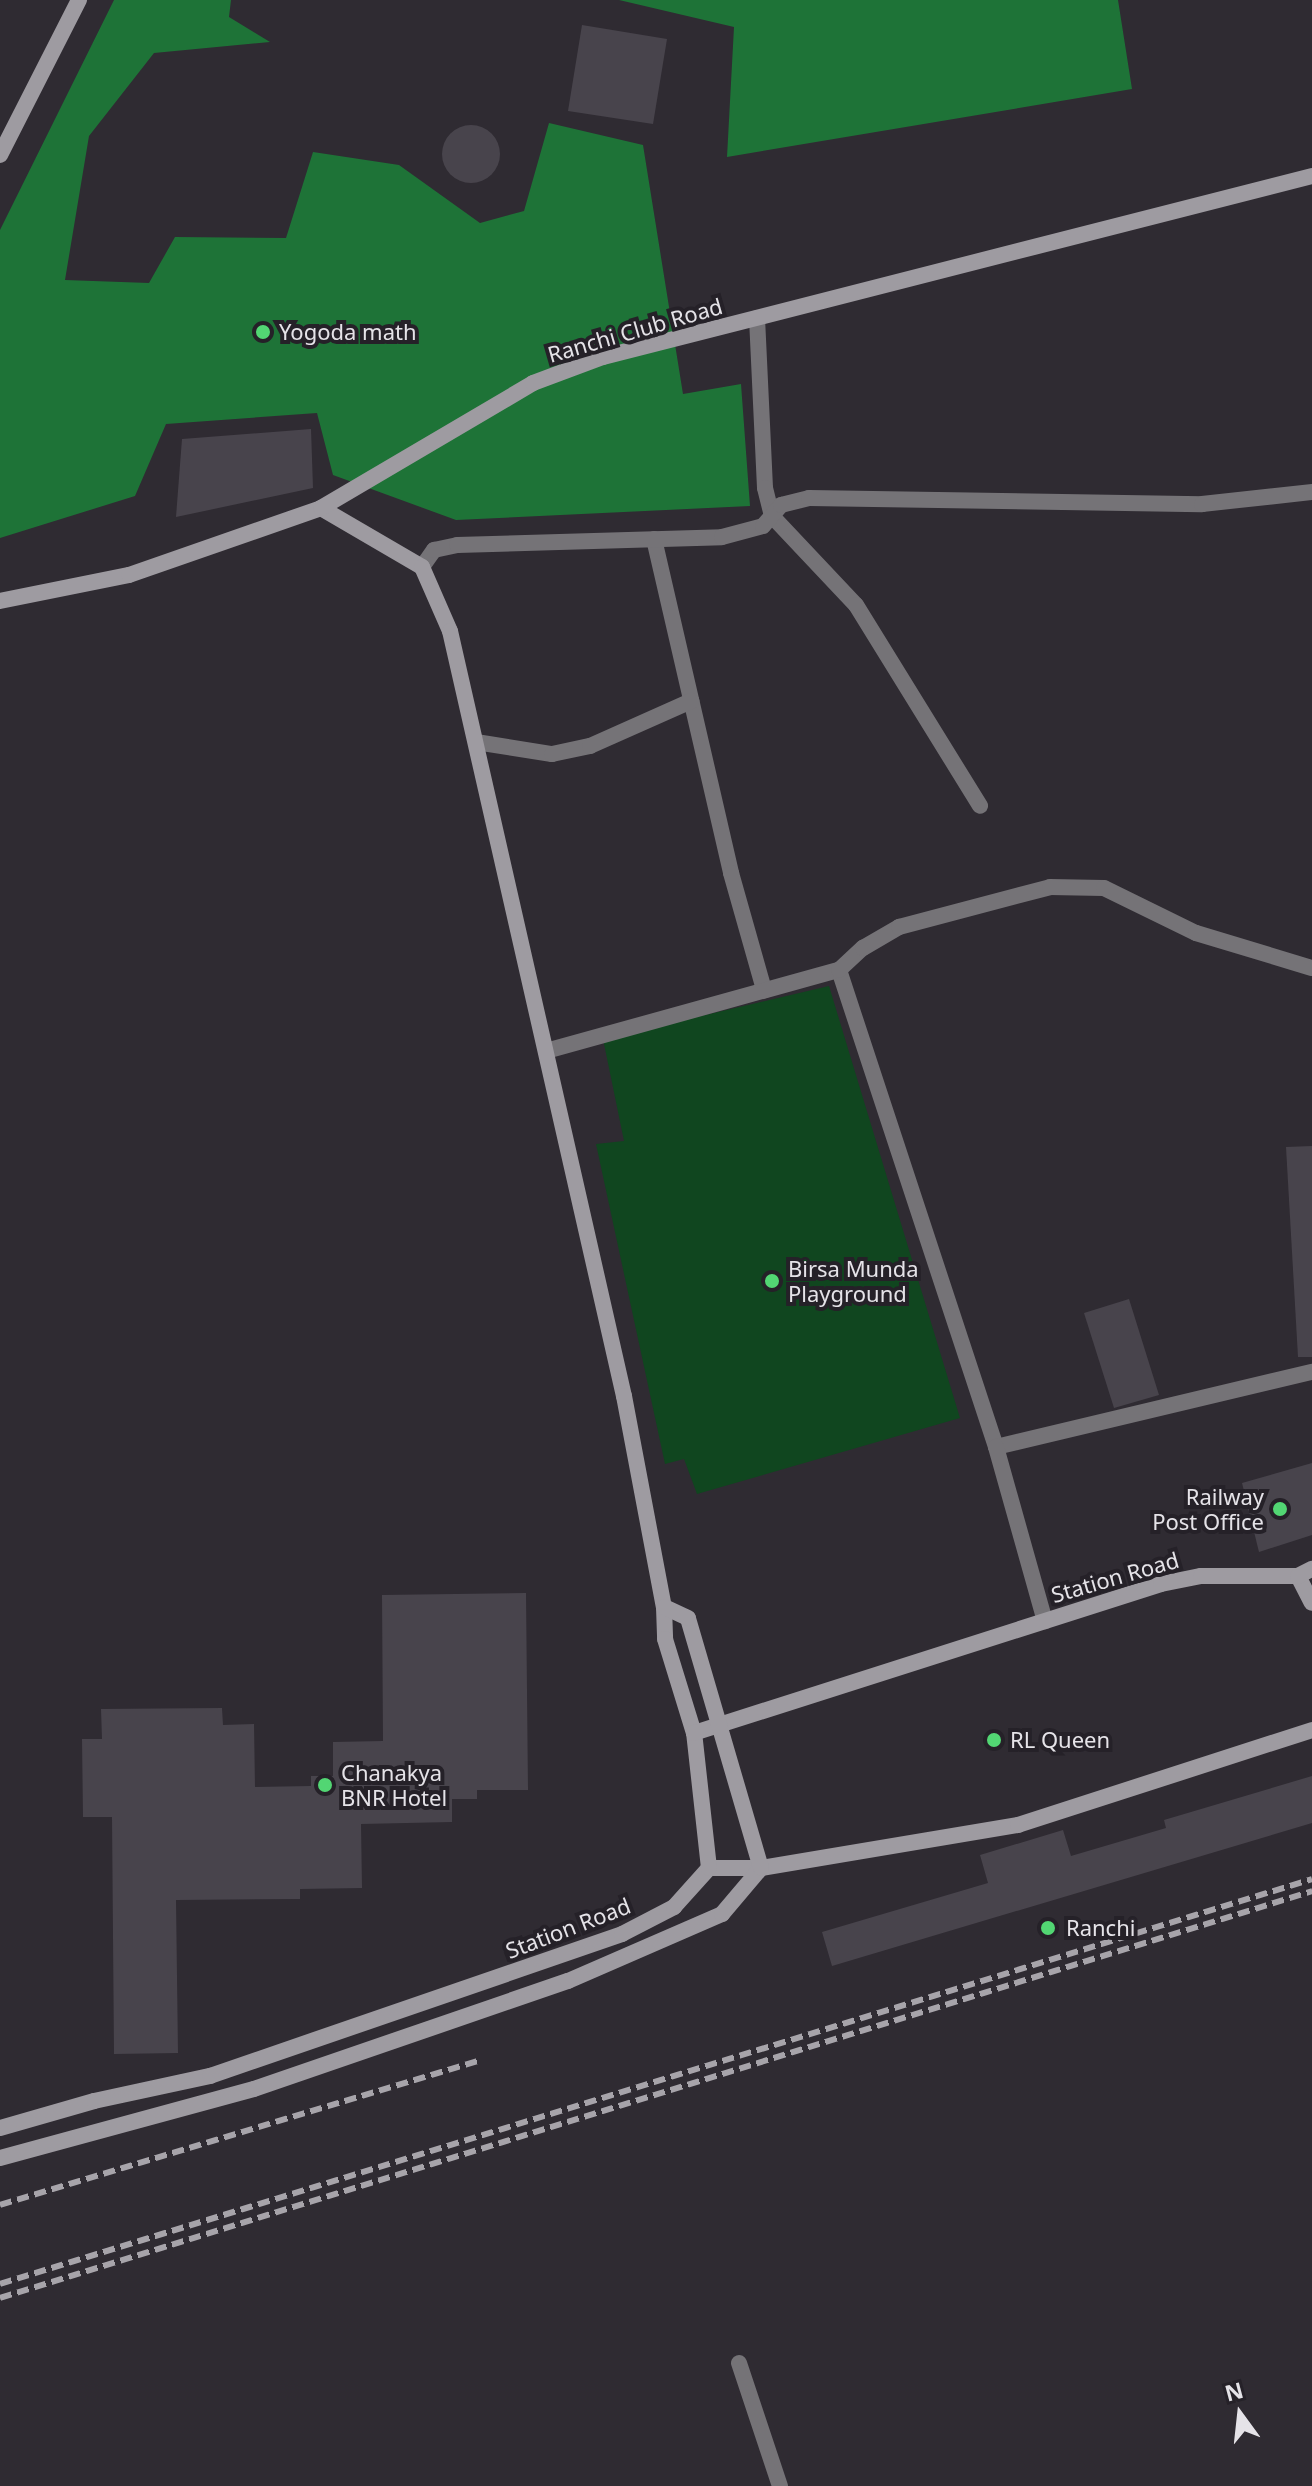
<!DOCTYPE html>
<style>
body{margin:0}
#map{position:relative;width:1312px;height:2486px;overflow:hidden;background:#2f2b32;font-family:"Noto Sans",sans-serif}
div>[style]{position:absolute}
.green>*{inset:0;background:#10461f}
.forest>*{inset:0;background:#1e7337}
.building>*{inset:0;background:#48444c}
.round{border-radius:50%}
.street>*{height:16px;margin:-8px;padding:0 8px;transform-origin:8px;border-radius:8px;background:#757377}
.secondary>*{height:16px;margin:-8px;padding:0 8px;transform-origin:8px;border-radius:8px;background:#9e9ba1}
.rail>*{height:6px;margin-top:-3px;transform-origin:0;background:repeating-linear-gradient(90deg,#a7a4aa 0 12px,transparent 0 18px)}
.dots>*{width:22px;height:22px;translate:-50% -50%;box-sizing:border-box;border:4px solid #252128;border-radius:50%}
span{translate:-50% -50%;white-space:nowrap;text-align:center;line-height:1.15;-webkit-text-stroke:8px #252128;paint-order:stroke}
.street-label{font-size:22px;color:#e5e3e8}
.poi-label{font-size:22px;color:#e5e3e8}
.left{translate:0 -50%;text-align:left}
.right{translate:-100% -50%;text-align:right}
.north{position:absolute;left:1200px;top:2374px;width:80px;height:80px;-webkit-text-stroke:6px #252128;paint-order:stroke;rotate:345deg;font-size:22px;font-weight:700;line-height:32px;text-align:center;color:#e5e3e8}
.north::after{content:'';display:block;margin:auto;width:28px;height:36px;background:#e5e3e8;clip-path:polygon(50% 0,100% 100%,50% 72%,0 100%)}
</style>
<div id="map">
<div class="green">
<i style="clip-path:polygon(829px 986px,960px 1418px,697px 1494px,684px 1459px,665px 1464px,596px 1144px,624px 1141px,603px 1039px)"></i>
</div>
<div class="forest">
<i style="clip-path:polygon(114px 0,231px 0,229px 17px,270px 42px,154px 53px,89px 136px,65px 280px,149px 283px,175px 237px,286px 238px,313px 152px,399px 165px,480px 223px,524px 211px,549px 123px,643px 145px,683px 394px,741px 384px,750px 506px,456px 520px,333px 475px,317px 413px,166px 424px,135px 496px,0 538px,0 230px)"></i>
<i style="clip-path:polygon(619px 0,1118px 0,1132px 89px,727px 157px,734px 27px)"></i>
</div>
<div class="building">
<i style="clip-path:polygon(582px 25px,667px 39px,653px 124px,568px 111px)"></i>
<i class="round" style="left:442px;top:125px;width:58px;height:58px"></i>
<i style="clip-path:polygon(311px 429px,313px 488px,176px 517px,182px 439px)"></i>
<i style="clip-path:polygon(1312px 1146px,1312px 1357px,1298px 1357px,1286px 1147px)"></i>
<i style="clip-path:polygon(1129px 1299px,1159px 1395px,1114px 1408px,1084px 1313px)"></i>
<i style="clip-path:polygon(1312px 1463px,1312px 1535px,1259px 1552px,1242px 1483px)"></i>
<i style="clip-path:polygon(526px 1593px,528px 1790px,477px 1790px,477px 1799px,452px 1799px,452px 1822px,361px 1824px,362px 1888px,300px 1889px,300px 1899px,176px 1900px,178px 2053px,114px 2054px,112px 1817px,83px 1817px,82px 1739px,102px 1739px,101px 1709px,222px 1708px,223px 1725px,254px 1724px,255px 1787px,311px 1786px,311px 1776px,333px 1776px,333px 1742px,383px 1741px,382px 1595px)"></i>
<i style="clip-path:polygon(1312px 1776px,1312px 1823px,832px 1966px,822px 1932px,988px 1883px,980px 1855px,1063px 1830px,1071px 1856px,1166px 1828px,1164px 1820px)"></i>
</div>
<div class="street">
<i style="left:757px;top:318px;width:170px;rotate:87.3deg"></i>
<i style="left:765px;top:488px;width:29px;rotate:76deg"></i>
<i style="left:772px;top:516px;width:122px;rotate:46.7deg"></i>
<i style="left:856px;top:605px;width:236px;rotate:58.3deg"></i>
<i style="left:654px;top:539px;width:343px;rotate:77deg"></i>
<i style="left:731px;top:873px;width:122px;rotate:74.2deg"></i>
<i style="left:422px;top:567px;width:21px;rotate:-55deg"></i>
<i style="left:434px;top:550px;width:24px;rotate:-12deg"></i>
<i style="left:457px;top:545px;width:265px;rotate:-1.7deg"></i>
<i style="left:722px;top:537px;width:42px;rotate:-15deg"></i>
<i style="left:763px;top:526px;width:28px;rotate:-49deg"></i>
<i style="left:781px;top:505px;width:29px;rotate:-14deg"></i>
<i style="left:809px;top:498px;width:393px;rotate:0.9deg"></i>
<i style="left:1202px;top:504px;width:111px;rotate:-6.2deg"></i>
<i style="left:476px;top:742px;width:77px;rotate:9deg"></i>
<i style="left:552px;top:754px;width:39px;rotate:-12deg"></i>
<i style="left:590px;top:746px;width:111px;rotate:-24deg"></i>
<i style="left:839px;top:970px;width:502px;rotate:71.78deg"></i>
<i style="left:996px;top:1447px;width:325px;rotate:-13.4deg"></i>
<i style="left:546px;top:1051px;width:304px;rotate:-15.5deg"></i>
<i style="left:839px;top:970px;width:33px;rotate:-43deg"></i>
<i style="left:863px;top:948px;width:42px;rotate:-30.3deg"></i>
<i style="left:899px;top:927px;width:156px;rotate:-14.8deg"></i>
<i style="left:1050px;top:887px;width:54px;rotate:1.1deg"></i>
<i style="left:1104px;top:888px;width:102px;rotate:26.1deg"></i>
<i style="left:1196px;top:933px;width:121px;rotate:16.8deg"></i>
<i style="left:996px;top:1447px;width:181px;rotate:74.3deg"></i>
<i style="left:739px;top:2363px;width:130px;rotate:71.6deg"></i>
</div>
<div class="secondary">
<i style="left:0;top:155px;width:174px;rotate:-63deg"></i>
<i style="left:321px;top:508px;width:117px;rotate:30.3deg"></i>
<i style="left:422px;top:567px;width:70px;rotate:66.4deg"></i>
<i style="left:450px;top:631px;width:785px;rotate:77.19deg"></i>
<i style="left:624px;top:1396px;width:215px;rotate:79.3deg"></i>
<i style="left:664px;top:1607px;width:32px;rotate:88deg"></i>
<i style="left:665px;top:1639px;width:98px;rotate:72.9deg"></i>
<i style="left:0;top:601px;width:132px;rotate:-11.4deg"></i>
<i style="left:129px;top:575px;width:203px;rotate:-19.2deg"></i>
<i style="left:321px;top:508px;width:246px;rotate:-30.5deg"></i>
<i style="left:533px;top:383px;width:75px;rotate:-20.4deg"></i>
<i style="left:603px;top:357px;width:732px;rotate:-14.32deg"></i>
<i style="left:1298px;top:1576px;width:30px;rotate:63deg"></i>
<i style="left:709px;top:1868px;width:52px"></i>
<i style="left:761px;top:1868px;width:261px;rotate:-9.5deg"></i>
<i style="left:1018px;top:1825px;width:309px;rotate:-17.9deg"></i>
<i style="left:0;top:2128px;width:98px;rotate:-16deg"></i>
<i style="left:94px;top:2101px;width:119px;rotate:-12.2deg"></i>
<i style="left:210px;top:2076px;width:436px;rotate:-19deg"></i>
<i style="left:622px;top:1934px;width:59px;rotate:-27.4deg"></i>
<i style="left:674px;top:1907px;width:52px;rotate:-48.1deg"></i>
<i style="left:709px;top:1868px;width:136px;rotate:-96.3deg"></i>
<i style="left:694px;top:1733px;width:490px;rotate:-17.7deg"></i>
<i style="left:1161px;top:1584px;width:41px;rotate:-11.3deg"></i>
<i style="left:1201px;top:1576px;width:97px"></i>
<i style="left:1298px;top:1576px;width:16px;rotate:-27deg"></i>
<i style="left:0;top:2158px;width:263px;rotate:-15.2deg"></i>
<i style="left:254px;top:2089px;width:332px;rotate:-19deg"></i>
<i style="left:568px;top:1981px;width:168px;rotate:-23.5deg"></i>
<i style="left:722px;top:1914px;width:60px;rotate:-49.7deg"></i>
<i style="left:761px;top:1868px;width:260px;rotate:-106.3deg"></i>
<i style="left:688px;top:1618px;width:26px;rotate:-155deg"></i>
</div>
<div class="rail">
<i style="left:0;top:2205px;width:502px;rotate:-16.78deg"></i>
<i style="left:0;top:2284px;width:1373px;rotate:-17.15deg"></i>
<i style="left:0;top:2298px;width:1374px;rotate:-17.23deg"></i>
</div>
<div class="dots">
<i style="left:263px;top:332px;background:#52d673"></i>
<i style="left:772px;top:1281px;background:#52d673"></i>
<i style="left:1280px;top:1509px;background:#52d673"></i>
<i style="left:994px;top:1740px;background:#52d673"></i>
<i style="left:325px;top:1785px;background:#52d673"></i>
<i style="left:1048px;top:1928px;background:#52d673"></i>
</div>
<div class="street-label">
<span style="left:635px;top:330px;rotate:-16deg">Ranchi Club Road</span>
<span style="left:1115px;top:1577px;rotate:-16deg">Station Road</span>
<span style="left:568px;top:1928px;rotate:-21deg">Station Road</span>
</div>
<div class="poi-label">
<span class="left" style="left:279px;top:332px">Yogoda math</span>
<span class="left" style="left:788px;top:1281px">Birsa Munda<br>Playground</span>
<span class="right" style="left:1264px;top:1509px">Railway<br>Post Office</span>
<span class="left" style="left:1010px;top:1740px">RL Queen</span>
<span class="left" style="left:341px;top:1785px">Chanakya<br>BNR Hotel</span>
<span class="left" style="left:1066px;top:1928px">Ranchi</span>
</div>
<div class="north">N</div>
</div>
